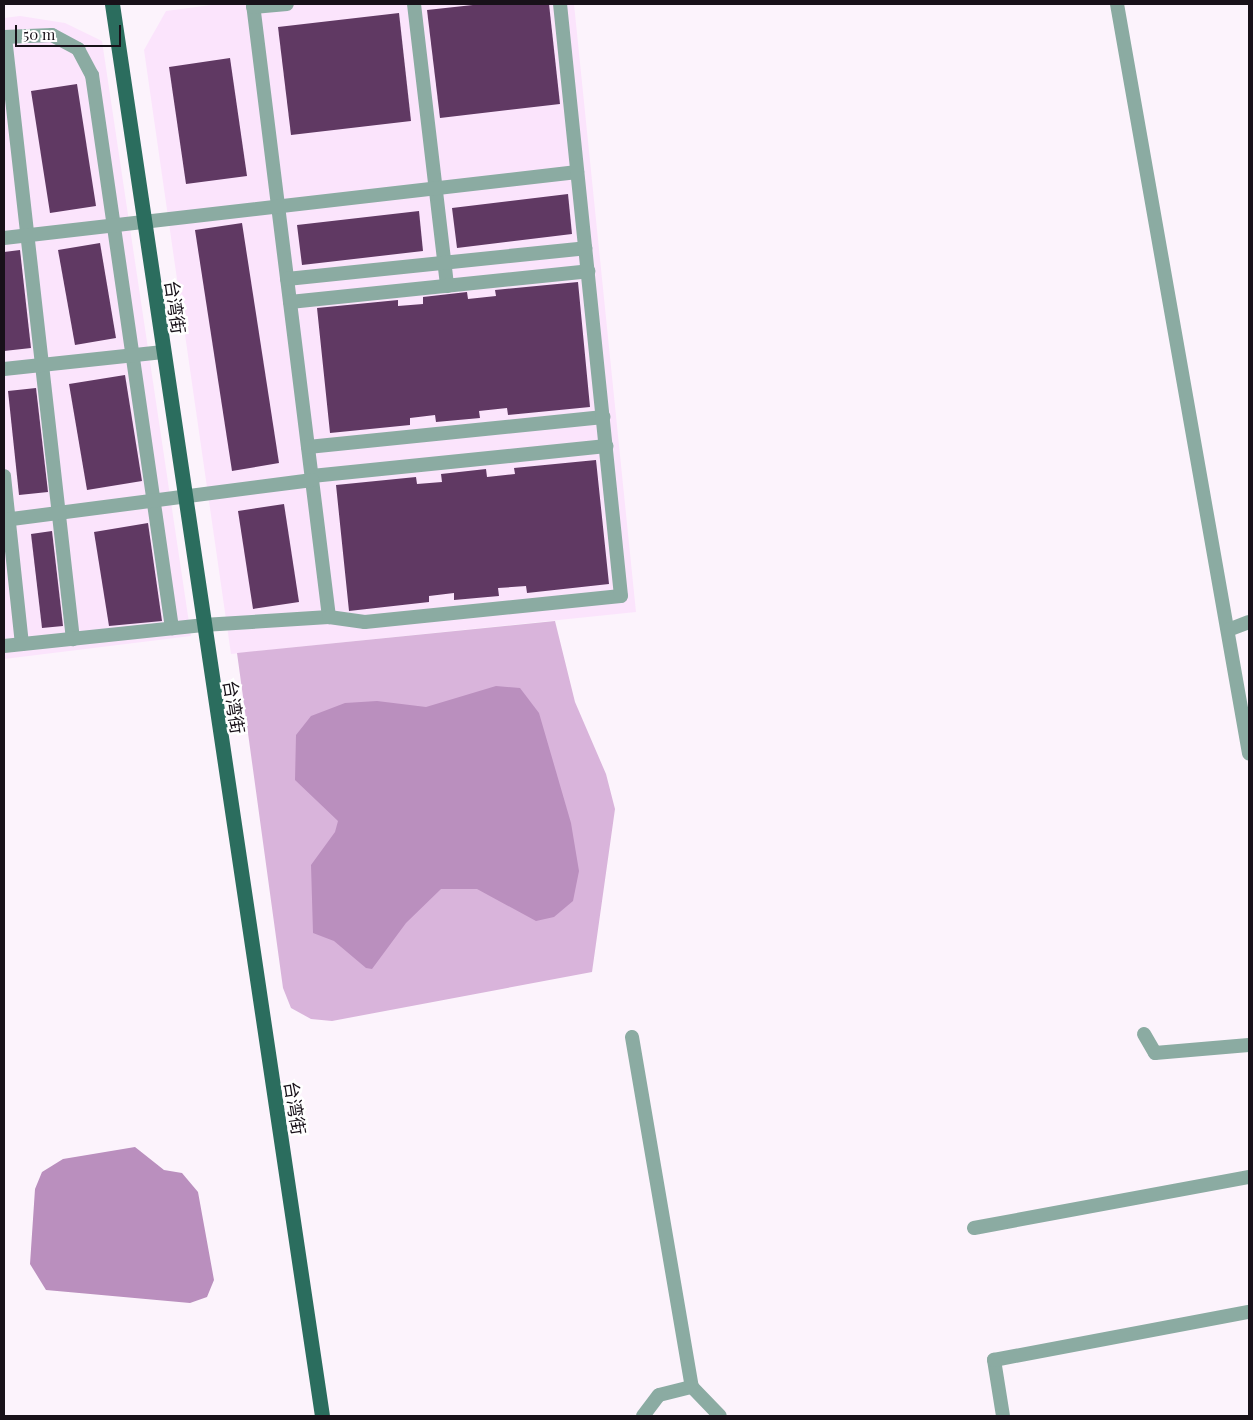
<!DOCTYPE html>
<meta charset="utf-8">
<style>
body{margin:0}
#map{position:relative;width:1253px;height:1420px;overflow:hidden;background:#fcf3fc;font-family:"Playfair Display","Noto Sans SC",serif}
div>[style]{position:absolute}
.built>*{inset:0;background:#fbe4fc}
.green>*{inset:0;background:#d9b4db}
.water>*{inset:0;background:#ba8fbe}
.building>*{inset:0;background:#603963}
.minor>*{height:14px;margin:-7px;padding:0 7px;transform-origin:7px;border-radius:7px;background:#8baba2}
.major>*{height:15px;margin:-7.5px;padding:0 7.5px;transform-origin:7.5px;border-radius:7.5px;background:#2b6d5e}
span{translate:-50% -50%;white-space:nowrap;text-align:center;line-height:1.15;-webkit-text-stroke:5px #fff;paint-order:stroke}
.street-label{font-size:18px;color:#181119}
.frame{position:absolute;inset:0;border:5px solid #181119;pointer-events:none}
.scale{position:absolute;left:15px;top:25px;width:106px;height:22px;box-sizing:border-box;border:2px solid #181119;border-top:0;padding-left:6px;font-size:15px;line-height:18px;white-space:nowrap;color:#181119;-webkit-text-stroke:4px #fff;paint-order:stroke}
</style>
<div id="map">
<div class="built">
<i style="clip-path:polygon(219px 4px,574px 4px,636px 612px,231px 654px,144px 50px,166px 11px)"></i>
<i style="clip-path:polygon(20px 16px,65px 23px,102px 41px,191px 636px,4px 659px,4px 18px)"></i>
</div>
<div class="green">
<i style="clip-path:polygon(555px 621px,575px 702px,606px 774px,615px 809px,592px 972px,332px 1021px,311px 1019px,291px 1008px,283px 988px,237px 653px)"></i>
</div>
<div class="water">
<i style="clip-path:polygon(496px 686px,520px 688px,539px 713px,571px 823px,579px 871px,573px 901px,554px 917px,536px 921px,477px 889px,441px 889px,406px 923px,372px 969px,366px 968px,334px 941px,313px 933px,311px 865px,335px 832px,338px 821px,295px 780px,296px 735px,311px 716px,345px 703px,377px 701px,426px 707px)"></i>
<i style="clip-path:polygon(135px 1147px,164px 1170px,182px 1173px,198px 1192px,214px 1280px,207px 1297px,190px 1303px,46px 1290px,30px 1264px,35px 1189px,42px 1172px,63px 1159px)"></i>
</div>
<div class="building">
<i style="clip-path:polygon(482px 4px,549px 4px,560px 104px,440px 118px,427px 10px)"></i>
<i style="clip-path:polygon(399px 13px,411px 121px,291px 135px,278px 27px)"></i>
<i style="clip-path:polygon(230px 58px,247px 176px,186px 184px,169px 67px)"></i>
<i style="clip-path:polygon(77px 84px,96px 206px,50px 213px,31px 91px)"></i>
<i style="clip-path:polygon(568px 194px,572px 234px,457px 248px,452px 208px)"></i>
<i style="clip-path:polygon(419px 211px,423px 251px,302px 265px,297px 225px)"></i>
<i style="clip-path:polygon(242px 223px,279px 463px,232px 471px,195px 230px)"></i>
<i style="clip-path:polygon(100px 243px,116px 338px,75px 345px,58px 250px)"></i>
<i style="clip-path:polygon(20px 250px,31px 348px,4px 351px,4px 252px)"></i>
<i style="clip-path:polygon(578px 282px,590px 407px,508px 415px,507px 408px,479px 411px,480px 418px,436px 422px,435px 415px,410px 418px,410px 425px,330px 433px,317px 308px,398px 300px,398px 306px,423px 304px,423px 297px,467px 292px,468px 299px,496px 296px,495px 290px)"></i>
<i style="clip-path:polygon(125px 375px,142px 481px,87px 490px,69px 384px)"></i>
<i style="clip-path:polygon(36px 388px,48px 492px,19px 495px,8px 391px)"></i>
<i style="clip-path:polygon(596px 460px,609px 584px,527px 593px,526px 586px,498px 588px,499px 596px,454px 600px,454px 593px,429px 596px,429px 602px,349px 611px,336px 485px,416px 477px,417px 484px,442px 482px,441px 474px,486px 469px,487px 477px,515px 474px,514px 468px)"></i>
<i style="clip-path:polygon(284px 504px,299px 602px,253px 609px,238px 511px)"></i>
<i style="clip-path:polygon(148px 523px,162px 621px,109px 626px,94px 532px)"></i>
<i style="clip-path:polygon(52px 531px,63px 626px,42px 628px,31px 534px)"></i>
</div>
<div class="minor">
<i style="left:253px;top:4px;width:618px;rotate:82.93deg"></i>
<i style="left:414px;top:4px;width:284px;rotate:83.3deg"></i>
<i style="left:1117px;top:4px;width:761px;rotate:80.01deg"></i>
<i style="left:253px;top:7px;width:34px;rotate:-5deg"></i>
<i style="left:4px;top:37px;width:48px;rotate:-2.4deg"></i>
<i style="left:52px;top:35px;width:30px;rotate:28deg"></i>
<i style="left:78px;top:49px;width:30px;rotate:62deg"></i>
<i style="left:92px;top:75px;width:559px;rotate:81.77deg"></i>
<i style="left:5px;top:37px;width:606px;rotate:83.56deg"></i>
<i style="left:4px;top:238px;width:577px;rotate:-6.57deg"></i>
<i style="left:287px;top:279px;width:300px;rotate:-5.9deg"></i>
<i style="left:290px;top:302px;width:300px;rotate:-5.9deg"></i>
<i style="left:4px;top:369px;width:160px;rotate:-6.1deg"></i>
<i style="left:308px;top:447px;width:297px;rotate:-5.8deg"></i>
<i style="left:4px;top:476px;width:169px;rotate:83.9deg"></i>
<i style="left:312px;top:476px;width:296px;rotate:-5.8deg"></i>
<i style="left:4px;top:520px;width:311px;rotate:-7.4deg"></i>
<i style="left:1228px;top:630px;width:22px;rotate:-21deg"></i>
<i style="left:4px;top:646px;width:200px;rotate:-6deg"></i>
<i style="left:203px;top:625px;width:126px;rotate:-3.6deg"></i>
<i style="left:329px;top:617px;width:36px;rotate:8deg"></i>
<i style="left:365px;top:622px;width:257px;rotate:-5.8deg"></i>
<i style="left:621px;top:596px;width:595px;rotate:-95.88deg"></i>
<i style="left:1144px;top:1034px;width:22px;rotate:60deg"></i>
<i style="left:1155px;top:1053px;width:94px;rotate:-4.9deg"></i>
<i style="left:632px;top:1037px;width:355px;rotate:80.3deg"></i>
<i style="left:974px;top:1228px;width:280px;rotate:-10.5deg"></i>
<i style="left:643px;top:1416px;width:26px;rotate:-53deg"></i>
<i style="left:659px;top:1395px;width:34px;rotate:-14deg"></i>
<i style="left:692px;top:1387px;width:40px;rotate:46deg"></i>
<i style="left:1003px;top:1416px;width:57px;rotate:-99.1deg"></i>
<i style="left:994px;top:1360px;width:259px;rotate:-10.7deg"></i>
</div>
<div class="major">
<i style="left:112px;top:4px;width:1428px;rotate:81.54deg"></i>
</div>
<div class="street-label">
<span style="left:175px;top:307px;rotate:82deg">台湾街</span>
<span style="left:234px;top:707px;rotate:81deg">台湾街</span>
<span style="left:295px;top:1108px;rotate:81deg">台湾街</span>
</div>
<div class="frame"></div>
<div class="scale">50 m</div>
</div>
